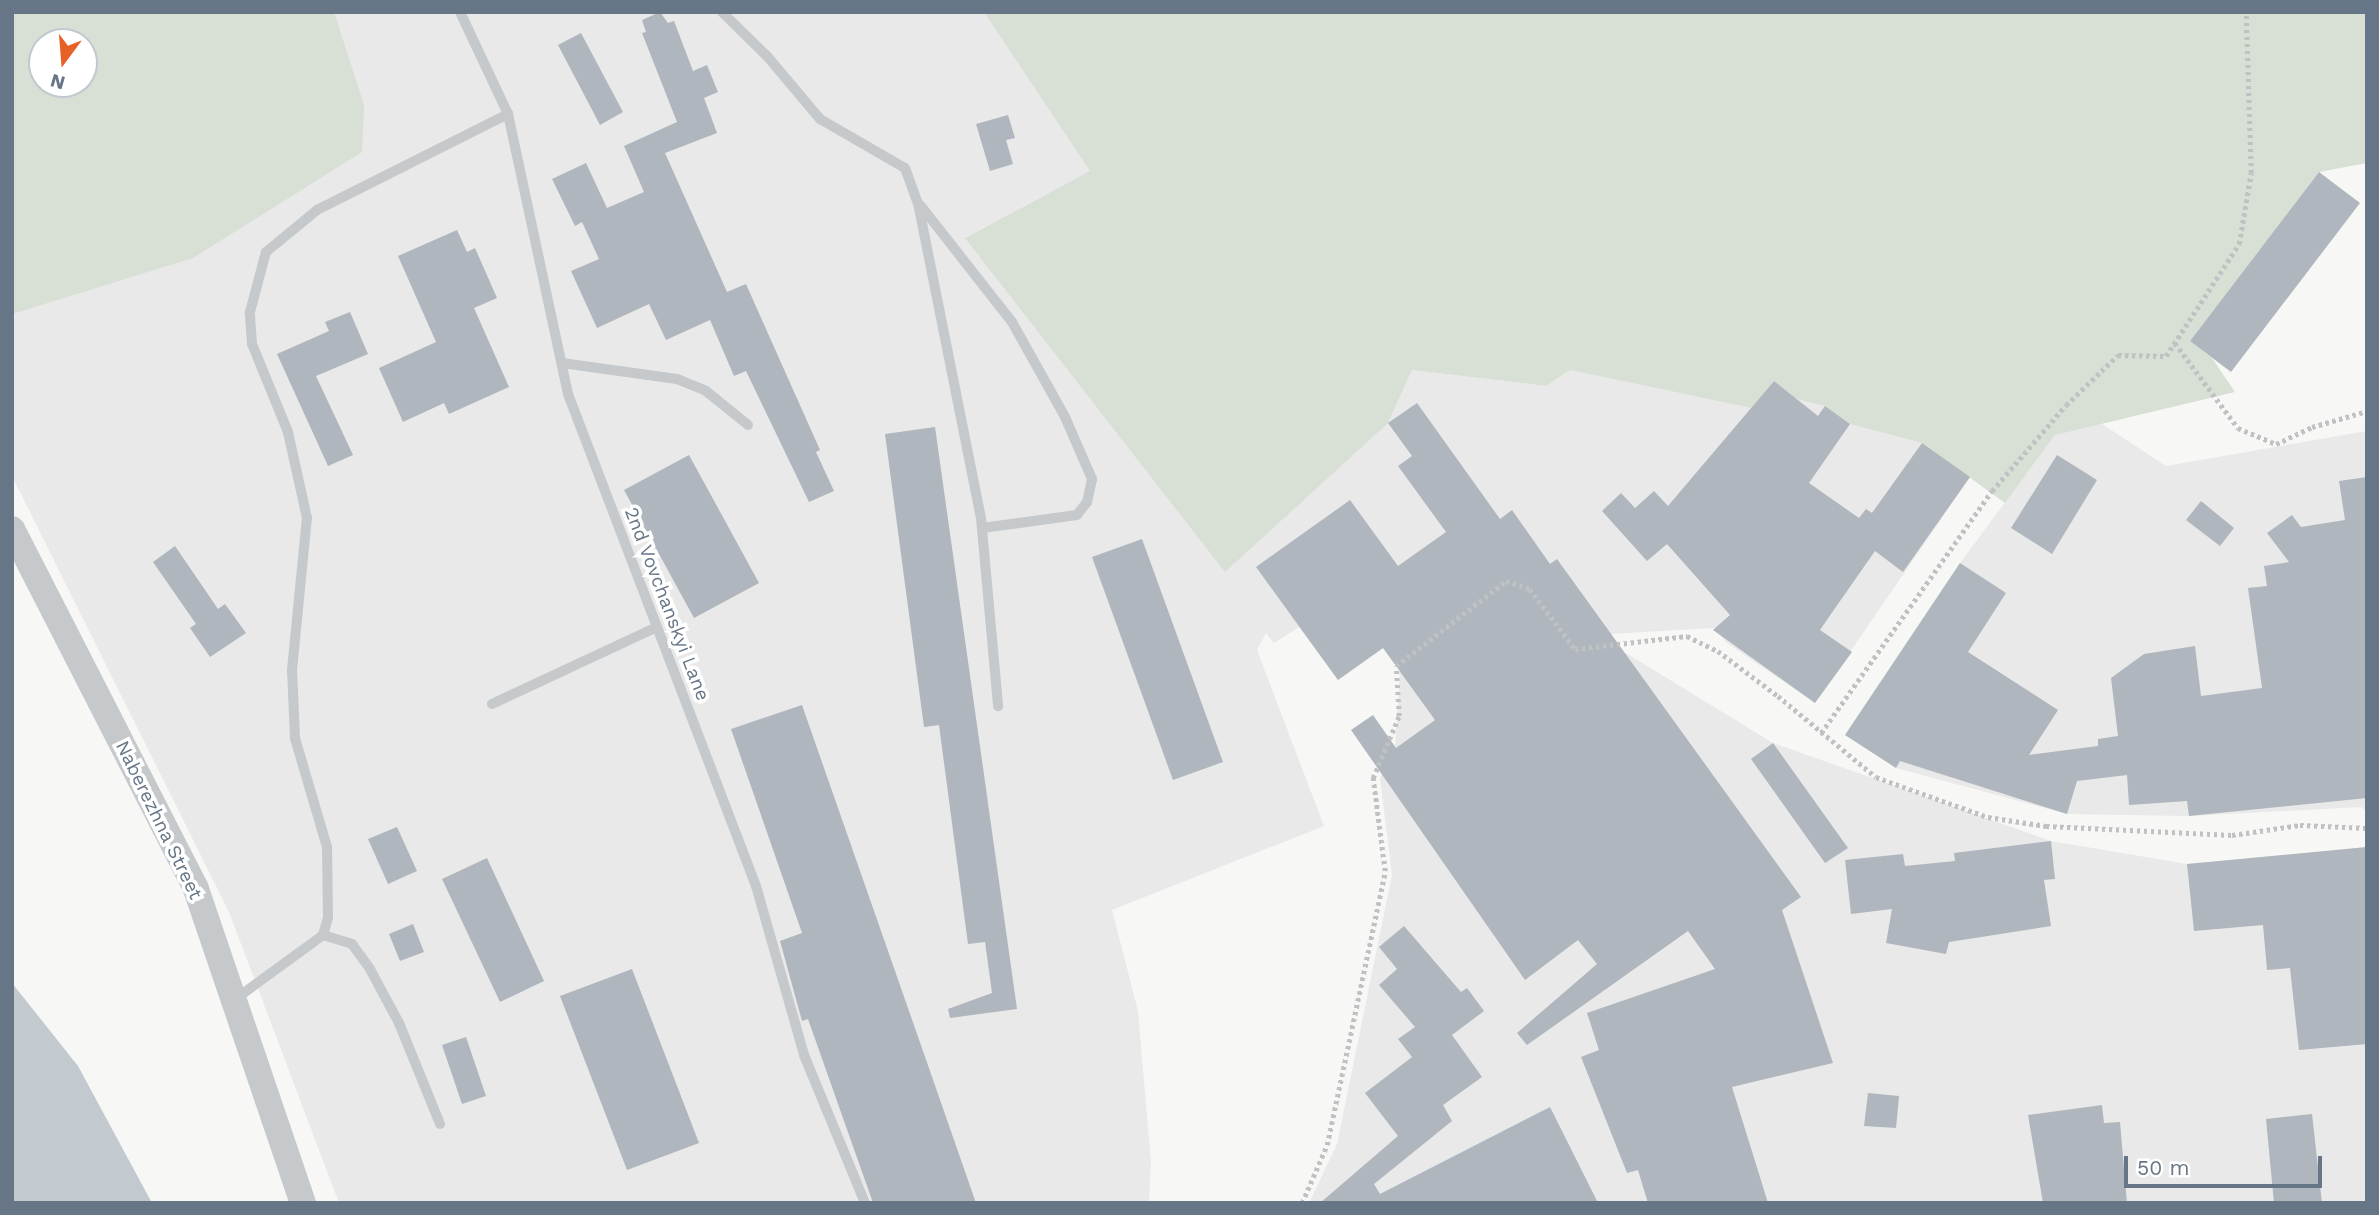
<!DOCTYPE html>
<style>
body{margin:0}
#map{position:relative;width:2379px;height:1215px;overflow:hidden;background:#f7f8f5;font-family:"Work Sans",sans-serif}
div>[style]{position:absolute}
.built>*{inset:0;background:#e8e9e8}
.green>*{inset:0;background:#d8dfd5}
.water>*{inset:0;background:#c2cad0}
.building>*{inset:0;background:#b0b6bd}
.path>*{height:4.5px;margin-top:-2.25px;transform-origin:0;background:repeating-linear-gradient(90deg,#bfc1c3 0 3.5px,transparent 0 7px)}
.service>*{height:10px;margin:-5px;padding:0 5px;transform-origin:5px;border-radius:5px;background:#c5c9cc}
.tertiary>*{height:26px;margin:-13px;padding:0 13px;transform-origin:13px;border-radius:13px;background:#c5c9cc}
span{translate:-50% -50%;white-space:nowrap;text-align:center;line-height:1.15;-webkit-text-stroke:7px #fff;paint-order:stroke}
.street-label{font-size:19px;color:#667686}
.frame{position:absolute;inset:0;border:14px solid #667686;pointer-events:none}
.north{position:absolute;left:28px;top:28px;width:70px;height:70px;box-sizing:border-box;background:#fff;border:2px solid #c2c8cf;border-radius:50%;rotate:196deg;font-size:19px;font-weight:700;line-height:28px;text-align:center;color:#667686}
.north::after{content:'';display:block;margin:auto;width:24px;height:32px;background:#e76025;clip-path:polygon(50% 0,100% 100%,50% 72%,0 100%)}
.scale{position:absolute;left:2124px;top:1156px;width:198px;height:32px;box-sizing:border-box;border:4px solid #667686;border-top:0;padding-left:9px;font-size:21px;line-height:24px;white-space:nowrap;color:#667686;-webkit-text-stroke:5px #fff;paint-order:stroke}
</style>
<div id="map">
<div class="built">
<i style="clip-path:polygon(310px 12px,984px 12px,1091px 171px,966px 237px,1388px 423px,1412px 370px,1546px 386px,1570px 370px,1751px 408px,1774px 381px,1796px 399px,1825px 406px,1850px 424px,1922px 443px,1970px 477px,1815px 703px,1727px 643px,1714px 628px,1385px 647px,1338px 680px,1299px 627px,1274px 643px,1266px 633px,1257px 650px,1324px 826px,1112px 910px,1138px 1011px,1151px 1162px,1149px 1203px,339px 1203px,229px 912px,12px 476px,12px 304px)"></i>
<i style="clip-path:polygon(2099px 422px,2166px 466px,2367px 431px,2367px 812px,2361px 807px,2189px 816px,2067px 814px,1896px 768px,1845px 735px,1960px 563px,2055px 435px)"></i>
<i style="clip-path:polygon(1626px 653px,1773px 743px,2051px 841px,2187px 864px,2367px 847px,2367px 1203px,1309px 1203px,1337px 1144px,1392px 875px,1380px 778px,1395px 749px,1400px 671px,1600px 672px)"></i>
</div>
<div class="green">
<i style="clip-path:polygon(evenodd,12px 12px,334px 12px,364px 105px,362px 152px,193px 258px,12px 314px,12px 12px,42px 42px,84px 42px,84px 84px,42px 84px,42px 42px)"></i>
<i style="clip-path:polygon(984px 12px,2367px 12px,2367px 163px,2319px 172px,2190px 341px,2212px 358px,2235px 392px,2055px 435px,2005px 503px,1922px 443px,1850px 424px,1825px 406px,1796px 399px,1774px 381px,1751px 408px,1570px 370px,1546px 386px,1412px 370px,1388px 423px,1225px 572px,965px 238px,1090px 171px)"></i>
</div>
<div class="water">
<i style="clip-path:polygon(12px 983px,78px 1066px,152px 1203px,12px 1203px)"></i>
</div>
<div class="building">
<i style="clip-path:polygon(660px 12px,668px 23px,674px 21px,693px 71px,707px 65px,718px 92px,704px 98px,717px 133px,665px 153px,727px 292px,746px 284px,820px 450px,816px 452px,834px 491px,809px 502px,746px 371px,734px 376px,710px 320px,666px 340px,649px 304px,597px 328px,571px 271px,599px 259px,582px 222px,575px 226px,552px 179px,586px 163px,607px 208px,644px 192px,624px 146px,677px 122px,642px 33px,646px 32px,642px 20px)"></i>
<i style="clip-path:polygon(581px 33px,623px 112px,600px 125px,558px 45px)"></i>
<i style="clip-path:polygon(1008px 115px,1015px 138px,1006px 140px,1013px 164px,990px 171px,976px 124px)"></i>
<i style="clip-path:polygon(2319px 172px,2360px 203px,2231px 372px,2190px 341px)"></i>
<i style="clip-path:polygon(457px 230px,467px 252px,475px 248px,497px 298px,474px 308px,509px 387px,449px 414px,444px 403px,403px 422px,379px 368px,436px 342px,398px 256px)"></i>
<i style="clip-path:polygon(350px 312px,368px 354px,316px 376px,353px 455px,328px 466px,277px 354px,329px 331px,325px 322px)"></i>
<i style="clip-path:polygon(1774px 381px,1818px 416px,1825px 406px,1850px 424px,1809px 483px,1859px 518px,1866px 509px,1872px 513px,1922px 443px,1970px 477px,1903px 572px,1875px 551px,1831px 614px,1820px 630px,1852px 652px,1815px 703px,1713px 630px,1730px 615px,1667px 544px,1647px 561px,1602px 511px,1621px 493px,1635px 508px,1654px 491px,1668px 506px)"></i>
<i style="clip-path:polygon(1417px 403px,1500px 519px,1512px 510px,1550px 564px,1557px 559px,1801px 897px,1782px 910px,1833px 1063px,1732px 1087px,1768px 1203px,1648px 1203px,1638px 1170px,1627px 1173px,1581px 1057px,1599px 1050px,1587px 1013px,1715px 969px,1688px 931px,1527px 1045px,1517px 1033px,1597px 964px,1578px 940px,1525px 980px,1351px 730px,1373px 715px,1396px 748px,1435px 720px,1383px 648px,1338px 680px,1256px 567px,1350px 500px,1398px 566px,1446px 532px,1398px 466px,1412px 456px,1388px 423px)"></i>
<i style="clip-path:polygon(935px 427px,1017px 1009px,950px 1018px,948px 1009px,992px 993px,985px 942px,968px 944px,939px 725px,924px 727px,885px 434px)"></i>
<i style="clip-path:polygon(689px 455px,759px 583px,694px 618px,624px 490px)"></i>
<i style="clip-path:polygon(2057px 455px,2097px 480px,2052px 554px,2011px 528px)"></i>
<i style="clip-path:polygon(2367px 477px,2367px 798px,2189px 816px,2187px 801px,2129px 805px,2127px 775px,2077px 781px,2067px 814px,1900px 761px,1896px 768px,1845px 735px,1960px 563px,2006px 593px,1968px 652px,2058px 710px,2029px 755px,2098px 746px,2098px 739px,2118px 736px,2111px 678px,2144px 654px,2195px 646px,2201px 696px,2262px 688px,2248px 588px,2267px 586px,2264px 566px,2289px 562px,2267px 533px,2292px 515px,2301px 527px,2345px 520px,2339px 481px)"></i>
<i style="clip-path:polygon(2201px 501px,2234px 528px,2220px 546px,2186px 520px)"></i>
<i style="clip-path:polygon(1142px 539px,1223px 762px,1173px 780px,1092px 557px)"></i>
<i style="clip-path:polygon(175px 546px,218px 609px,225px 604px,246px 633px,210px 657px,190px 628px,196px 624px,153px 562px)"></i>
<i style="clip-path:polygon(802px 705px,916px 1031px,976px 1203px,873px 1203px,808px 1019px,802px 1021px,780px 941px,802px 933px,731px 729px)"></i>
<i style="clip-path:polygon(1773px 743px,1848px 848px,1825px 863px,1751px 759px)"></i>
<i style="clip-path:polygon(397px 827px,417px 871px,388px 884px,368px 839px)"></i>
<i style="clip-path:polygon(2051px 841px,2055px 879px,2044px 880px,2051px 926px,1949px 942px,1946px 954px,1886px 943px,1892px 909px,1851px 914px,1845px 860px,1903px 854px,1905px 866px,1955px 861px,1954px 853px)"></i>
<i style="clip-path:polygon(2367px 847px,2367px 1044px,2299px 1050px,2290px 968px,2267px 970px,2263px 925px,2194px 931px,2187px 864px)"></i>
<i style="clip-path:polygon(487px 858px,544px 981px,500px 1002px,442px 879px)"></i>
<i style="clip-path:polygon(413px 924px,424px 952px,400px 961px,389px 934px)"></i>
<i style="clip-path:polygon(1404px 926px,1461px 992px,1467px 988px,1484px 1011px,1452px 1035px,1482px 1077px,1443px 1105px,1452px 1121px,1374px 1184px,1380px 1194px,1550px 1107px,1598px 1203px,1320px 1203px,1398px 1136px,1365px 1093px,1412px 1057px,1398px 1039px,1415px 1027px,1379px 985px,1397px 969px,1379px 947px)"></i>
<i style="clip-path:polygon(632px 969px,699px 1143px,627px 1170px,560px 996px)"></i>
<i style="clip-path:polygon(466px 1037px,486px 1096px,462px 1104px,442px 1045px)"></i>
<i style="clip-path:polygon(1868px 1093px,1899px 1096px,1896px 1128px,1864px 1126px)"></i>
<i style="clip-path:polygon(2102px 1105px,2104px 1123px,2120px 1122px,2127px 1203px,2043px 1203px,2028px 1115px)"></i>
<i style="clip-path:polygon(2312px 1114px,2322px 1203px,2274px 1203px,2266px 1119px)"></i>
</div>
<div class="path">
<i style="left:2175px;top:343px;width:106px;rotate:53.5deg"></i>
<i style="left:2238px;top:428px;width:41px;rotate:22.8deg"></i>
<i style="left:2276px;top:444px;width:40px;rotate:-25deg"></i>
<i style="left:2312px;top:427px;width:57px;rotate:-16.2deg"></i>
<i style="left:1821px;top:733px;width:296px;rotate:-54.8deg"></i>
<i style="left:1992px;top:491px;width:113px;rotate:-49.3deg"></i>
<i style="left:2066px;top:405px;width:72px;rotate:-43.9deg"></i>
<i style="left:2118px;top:355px;width:48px;rotate:1.2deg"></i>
<i style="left:2166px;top:356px;width:134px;rotate:-56.9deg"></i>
<i style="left:2239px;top:244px;width:72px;rotate:-80.4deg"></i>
<i style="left:2251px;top:173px;width:161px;rotate:-91.8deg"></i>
<i style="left:1302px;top:1203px;width:63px;rotate:-66.7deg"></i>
<i style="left:1327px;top:1145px;width:280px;rotate:-78deg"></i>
<i style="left:1385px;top:871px;width:94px;rotate:-97.4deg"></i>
<i style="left:1373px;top:778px;width:67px;rotate:-67.2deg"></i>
<i style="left:1399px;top:716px;width:50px;rotate:-93.4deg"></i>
<i style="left:1396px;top:666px;width:139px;rotate:-37.7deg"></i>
<i style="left:1506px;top:581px;width:25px;rotate:18deg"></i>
<i style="left:1530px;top:589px;width:75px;rotate:53.1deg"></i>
<i style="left:1575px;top:649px;width:113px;rotate:-6.6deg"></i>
<i style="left:1687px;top:636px;width:34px;rotate:26deg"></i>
<i style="left:1718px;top:651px;width:75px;rotate:36.9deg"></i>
<i style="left:1778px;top:696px;width:127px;rotate:39.6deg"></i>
<i style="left:1876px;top:777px;width:119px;rotate:19.7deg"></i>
<i style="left:1988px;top:817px;width:59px;rotate:8.8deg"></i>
<i style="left:2046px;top:826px;width:186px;rotate:2.8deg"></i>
<i style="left:2232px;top:835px;width:69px;rotate:-8.4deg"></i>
<i style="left:2300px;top:825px;width:67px;rotate:2.6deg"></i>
</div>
<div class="service">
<i style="left:460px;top:12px;width:113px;rotate:64.8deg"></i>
<i style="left:508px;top:114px;width:286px;rotate:77.9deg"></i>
<i style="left:568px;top:394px;width:527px;rotate:69.09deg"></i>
<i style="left:756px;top:886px;width:176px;rotate:74.1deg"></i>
<i style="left:804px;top:1055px;width:160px;rotate:67.6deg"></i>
<i style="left:722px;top:12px;width:63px;rotate:44.4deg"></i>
<i style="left:767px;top:56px;width:82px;rotate:49.9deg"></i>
<i style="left:820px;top:119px;width:98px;rotate:30deg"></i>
<i style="left:905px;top:168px;width:37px;rotate:70deg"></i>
<i style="left:918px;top:203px;width:321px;rotate:78.7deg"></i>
<i style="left:981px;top:518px;width:189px;rotate:84.8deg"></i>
<i style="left:921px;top:206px;width:147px;rotate:51.9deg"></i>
<i style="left:1012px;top:322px;width:109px;rotate:60.8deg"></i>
<i style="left:1065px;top:417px;width:68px;rotate:66.5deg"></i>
<i style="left:1092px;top:479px;width:24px;rotate:102deg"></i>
<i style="left:1087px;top:502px;width:16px;rotate:128deg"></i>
<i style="left:1077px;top:515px;width:96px;rotate:172.2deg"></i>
<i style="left:562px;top:363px;width:116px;rotate:7.9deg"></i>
<i style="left:677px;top:379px;width:31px;rotate:22deg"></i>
<i style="left:706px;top:391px;width:54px;rotate:39deg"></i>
<i style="left:492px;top:704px;width:182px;rotate:-25deg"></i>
<i style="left:323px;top:935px;width:30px;rotate:17deg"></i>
<i style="left:352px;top:944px;width:31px;rotate:54deg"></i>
<i style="left:370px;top:969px;width:61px;rotate:61.8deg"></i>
<i style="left:399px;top:1023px;width:109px;rotate:67.9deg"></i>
<i style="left:234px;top:1000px;width:110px;rotate:-36.1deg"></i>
<i style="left:323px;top:935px;width:18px;rotate:-74deg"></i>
<i style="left:328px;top:918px;width:71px;rotate:-90.8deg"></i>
<i style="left:327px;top:847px;width:114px;rotate:-106.4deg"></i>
<i style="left:295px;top:738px;width:68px;rotate:-92.5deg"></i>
<i style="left:292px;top:670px;width:153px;rotate:-84.4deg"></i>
<i style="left:307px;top:518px;width:88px;rotate:-102.5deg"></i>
<i style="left:288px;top:432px;width:95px;rotate:-112.2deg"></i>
<i style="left:252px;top:344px;width:32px;rotate:-94deg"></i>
<i style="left:250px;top:312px;width:62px;rotate:-75.1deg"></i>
<i style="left:266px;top:252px;width:66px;rotate:-39.5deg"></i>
<i style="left:317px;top:210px;width:214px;rotate:-26.7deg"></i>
</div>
<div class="tertiary">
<i style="left:12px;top:529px;width:404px;rotate:62.9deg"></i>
<i style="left:196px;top:889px;width:332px;rotate:71.2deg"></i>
</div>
<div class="street-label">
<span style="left:667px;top:604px;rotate:69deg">2nd Vovchanskyi Lane</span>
<span style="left:159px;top:820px;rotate:64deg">Naberezhna Street</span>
</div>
<div class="frame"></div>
<div class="north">N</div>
<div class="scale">50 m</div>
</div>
